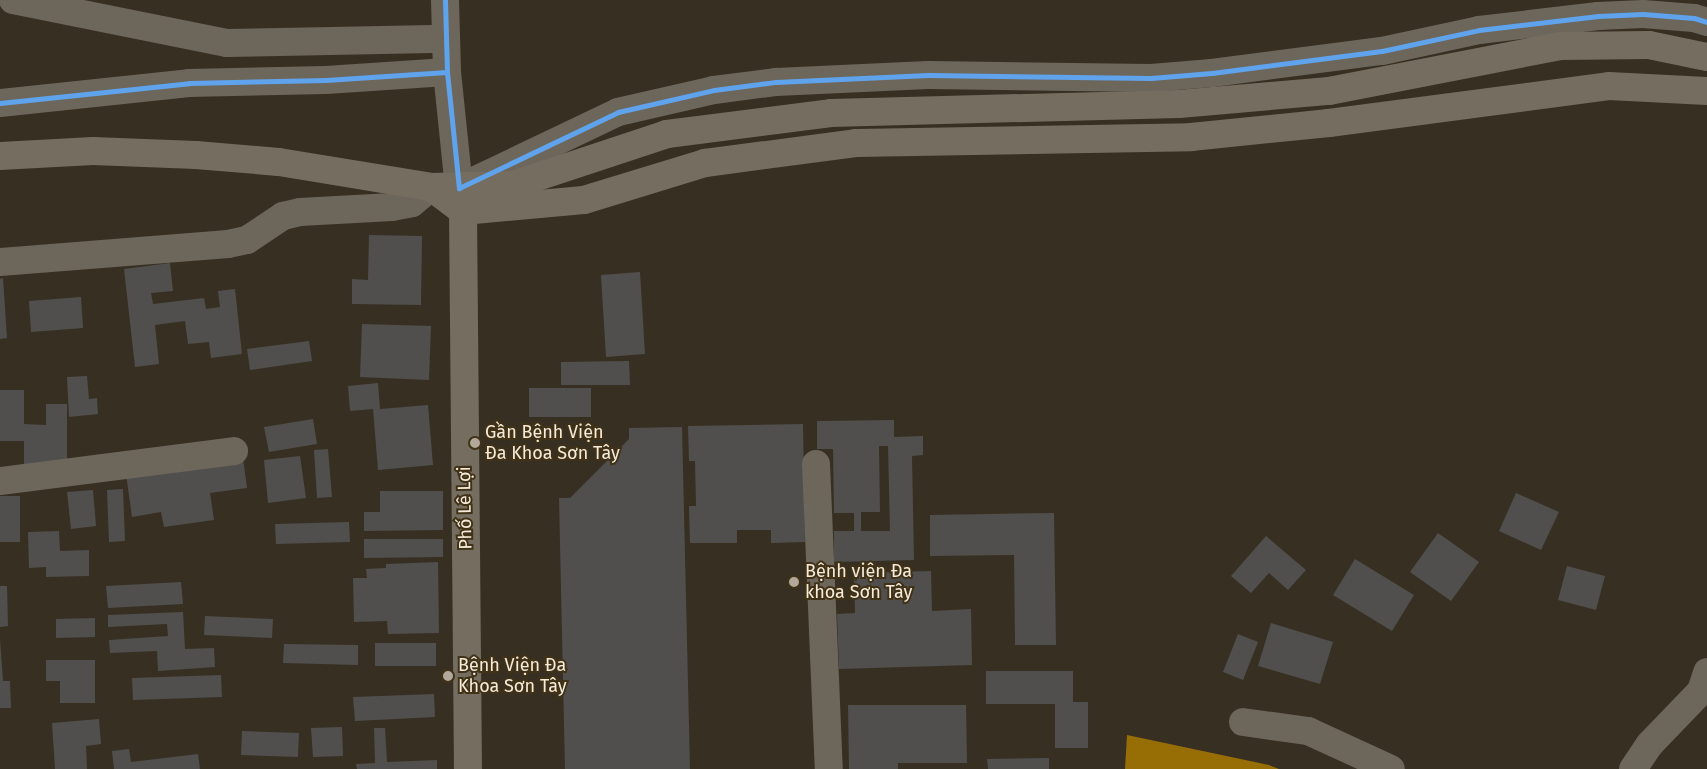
<!DOCTYPE html>
<meta charset="utf-8">
<style>
body{margin:0}
#map{position:relative;width:1707px;height:769px;overflow:hidden;background:#372f21;font-family:"Fira Sans",sans-serif}
div>[style]{position:absolute}
.water>*{inset:0;background:#976d06}
.building>*{inset:0;background:#504f4e}
.minor>*{height:28px;margin:-14px;padding:0 14px;transform-origin:14px;border-radius:14px;background:#6d665b}
.major>*{height:28px;margin:-14px;padding:0 14px;transform-origin:14px;border-radius:14px;background:#756d60}
.cycleway>*{height:5px;margin:-2.5px;padding:0 2.5px;transform-origin:2.5px;border-radius:2.5px;background:#60a3ed}
.dots>*{width:14px;height:14px;translate:-50% -50%;box-sizing:border-box;border:2px solid #413217;border-radius:50%}
span{translate:-50% -50%;white-space:nowrap;text-align:center;line-height:1.15;-webkit-text-stroke:4px #413217;paint-order:stroke}
.poi-label{font-size:18px;color:#f4ebdb}
.left{translate:0 -50%;text-align:left}
.street-label{font-size:18px;color:#f4ebdb}
</style>
<div id="map">
<div class="water">
<i style="clip-path:polygon(1127px 735px,1269px 765px,1279px 769px,1125px 769px)"></i>
</div>
<div class="building">
<i style="clip-path:polygon(369px 235px,422px 236px,421px 305px,352px 304px,352px 279px,368px 280px)"></i>
<i style="clip-path:polygon(170px 263px,173px 291px,151px 293px,153px 304px,204px 298px,206px 309px,220px 307px,218px 291px,235px 289px,242px 354px,211px 358px,209px 342px,188px 344px,185px 321px,155px 325px,159px 364px,135px 367px,124px 269px)"></i>
<i style="clip-path:polygon(640px 272px,645px 354px,606px 357px,601px 275px)"></i>
<i style="clip-path:polygon(3px 278px,7px 338px,0 339px,0 279px)"></i>
<i style="clip-path:polygon(81px 297px,83px 328px,31px 332px,29px 301px)"></i>
<i style="clip-path:polygon(362px 324px,431px 326px,429px 380px,360px 377px)"></i>
<i style="clip-path:polygon(309px 341px,312px 361px,250px 370px,247px 349px)"></i>
<i style="clip-path:polygon(629px 361px,630px 385px,561px 385px,561px 362px)"></i>
<i style="clip-path:polygon(87px 376px,89px 399px,97px 398px,98px 414px,69px 417px,67px 377px)"></i>
<i style="clip-path:polygon(378px 383px,380px 409px,428px 405px,433px 465px,378px 470px,373px 409px,350px 411px,348px 386px)"></i>
<i style="clip-path:polygon(529px 388px,591px 388px,591px 417px,529px 417px)"></i>
<i style="clip-path:polygon(0 390px,24px 390px,24px 424px,46px 425px,46px 404px,67px 404px,67px 467px,24px 467px,24px 441px,0 441px)"></i>
<i style="clip-path:polygon(313px 419px,317px 444px,269px 452px,264px 427px)"></i>
<i style="clip-path:polygon(evenodd,894px 420px,894px 437px,923px 436px,923px 455px,912px 456px,914px 560px,834px 562px,834px 531px,854px 531px,854px 513px,834px 513px,833px 449px,817px 449px,817px 421px,894px 420px,879px 446px,888px 446px,890px 531px,861px 531px,861px 512px,880px 512px,879px 446px)"></i>
<i style="clip-path:polygon(803px 424px,805px 542px,771px 543px,771px 530px,737px 530px,737px 543px,690px 543px,689px 506px,696px 506px,695px 461px,689px 461px,688px 426px)"></i>
<i style="clip-path:polygon(682px 427px,690px 769px,565px 769px,559px 498px,570px 498px,629px 439px,629px 428px)"></i>
<i style="clip-path:polygon(328px 449px,332px 497px,317px 498px,314px 450px)"></i>
<i style="clip-path:polygon(300px 456px,306px 498px,268px 503px,264px 460px)"></i>
<i style="clip-path:polygon(243px 458px,247px 488px,210px 493px,214px 520px,164px 527px,161px 512px,132px 517px,126px 474px)"></i>
<i style="clip-path:polygon(123px 489px,125px 541px,109px 542px,107px 490px)"></i>
<i style="clip-path:polygon(93px 490px,96px 526px,71px 529px,67px 492px)"></i>
<i style="clip-path:polygon(380px 491px,443px 491px,443px 530px,364px 531px,364px 512px,380px 512px)"></i>
<i style="clip-path:polygon(1516px 493px,1559px 512px,1541px 550px,1499px 531px)"></i>
<i style="clip-path:polygon(0 496px,20px 496px,20px 542px,0 542px)"></i>
<i style="clip-path:polygon(1054px 513px,1056px 645px,1015px 645px,1014px 555px,930px 556px,930px 515px)"></i>
<i style="clip-path:polygon(349px 522px,350px 542px,276px 544px,275px 524px)"></i>
<i style="clip-path:polygon(59px 531px,60px 551px,89px 550px,89px 576px,46px 577px,46px 567px,29px 568px,28px 532px)"></i>
<i style="clip-path:polygon(1438px 533px,1479px 562px,1451px 601px,1410px 572px)"></i>
<i style="clip-path:polygon(1266px 536px,1306px 570px,1288px 590px,1269px 573px,1251px 593px,1231px 576px)"></i>
<i style="clip-path:polygon(364px 539px,443px 539px,443px 557px,364px 558px)"></i>
<i style="clip-path:polygon(1355px 559px,1414px 595px,1392px 631px,1333px 595px)"></i>
<i style="clip-path:polygon(438px 562px,439px 633px,388px 634px,387px 621px,354px 622px,353px 578px,367px 578px,366px 569px,386px 568px,386px 564px)"></i>
<i style="clip-path:polygon(1567px 566px,1605px 576px,1596px 610px,1558px 600px)"></i>
<i style="clip-path:polygon(931px 571px,932px 611px,971px 609px,972px 665px,839px 669px,837px 614px,855px 613px,854px 573px)"></i>
<i style="clip-path:polygon(181px 582px,183px 604px,108px 608px,106px 586px)"></i>
<i style="clip-path:polygon(0 586px,7px 586px,8px 626px,0 627px)"></i>
<i style="clip-path:polygon(183px 612px,185px 649px,214px 648px,215px 667px,158px 671px,157px 651px,110px 653px,109px 640px,168px 636px,167px 624px,108px 627px,108px 615px)"></i>
<i style="clip-path:polygon(205px 616px,273px 619px,272px 638px,204px 635px)"></i>
<i style="clip-path:polygon(95px 618px,95px 637px,56px 638px,56px 619px)"></i>
<i style="clip-path:polygon(1271px 623px,1333px 642px,1320px 684px,1258px 666px)"></i>
<i style="clip-path:polygon(1238px 634px,1258px 642px,1243px 680px,1223px 672px)"></i>
<i style="clip-path:polygon(0 639px,3px 681px,10px 681px,11px 708px,0 708px)"></i>
<i style="clip-path:polygon(375px 643px,436px 643px,436px 666px,375px 666px)"></i>
<i style="clip-path:polygon(284px 644px,358px 645px,358px 665px,283px 663px)"></i>
<i style="clip-path:polygon(46px 660px,95px 660px,95px 703px,60px 703px,60px 681px,46px 681px)"></i>
<i style="clip-path:polygon(986px 671px,1073px 671px,1073px 702px,1088px 702px,1088px 748px,1055px 748px,1055px 704px,986px 704px)"></i>
<i style="clip-path:polygon(221px 675px,222px 697px,133px 700px,132px 678px)"></i>
<i style="clip-path:polygon(434px 694px,435px 717px,355px 721px,353px 697px)"></i>
<i style="clip-path:polygon(848px 705px,966px 705px,967px 763px,898px 763px,898px 769px,849px 769px)"></i>
<i style="clip-path:polygon(99px 719px,101px 744px,86px 746px,87px 769px,55px 769px,52px 723px)"></i>
<i style="clip-path:polygon(342px 727px,343px 756px,313px 757px,311px 728px)"></i>
<i style="clip-path:polygon(374px 728px,385px 728px,387px 762px,437px 760px,437px 769px,357px 769px,356px 764px,375px 763px)"></i>
<i style="clip-path:polygon(242px 731px,299px 733px,298px 757px,241px 755px)"></i>
<i style="clip-path:polygon(129px 749px,131px 762px,198px 754px,200px 769px,114px 769px,112px 751px)"></i>
<i style="clip-path:polygon(1049px 758px,1049px 769px,988px 769px,987px 759px)"></i>
</div>
<div class="minor">
<i style="left:13px;top:0;width:218px;rotate:11.4deg"></i>
<i style="left:227px;top:43px;width:218px;rotate:-1.1deg"></i>
<i style="left:445px;top:0;width:72px;rotate:88.4deg"></i>
<i style="left:447px;top:72px;width:117px;rotate:84.1deg"></i>
<i style="left:459px;top:188px;width:176px;rotate:-25.5deg"></i>
<i style="left:618px;top:112px;width:98px;rotate:-12.9deg"></i>
<i style="left:714px;top:90px;width:63px;rotate:-7.4deg"></i>
<i style="left:776px;top:82px;width:152px;rotate:-2.6deg"></i>
<i style="left:928px;top:75px;width:223px;rotate:0.8deg"></i>
<i style="left:1151px;top:78px;width:61px;rotate:-4.7deg"></i>
<i style="left:1212px;top:73px;width:171px;rotate:-7.4deg"></i>
<i style="left:1382px;top:51px;width:99px;rotate:-12.2deg"></i>
<i style="left:1479px;top:30px;width:120px;rotate:-6.7deg"></i>
<i style="left:1598px;top:16px;width:45px;rotate:-2.5deg"></i>
<i style="left:1643px;top:14px;width:51px;rotate:4.5deg"></i>
<i style="left:1694px;top:18px;width:14px;rotate:17deg"></i>
<i style="left:0;top:103px;width:190px;rotate:-6deg"></i>
<i style="left:189px;top:83px;width:137px;rotate:-1.3deg"></i>
<i style="left:326px;top:80px;width:121px;rotate:-3.8deg"></i>
<i style="left:0;top:262px;width:229px;rotate:-4.5deg"></i>
<i style="left:228px;top:244px;width:19px;rotate:-12deg"></i>
<i style="left:247px;top:240px;width:43px;rotate:-33.7deg"></i>
<i style="left:283px;top:216px;width:17px;rotate:-13deg"></i>
<i style="left:300px;top:212px;width:92px;rotate:-3.1deg"></i>
<i style="left:392px;top:207px;width:20px;rotate:-11deg"></i>
<i style="left:412px;top:203px;width:25px;rotate:-40deg"></i>
<i style="left:816px;top:464px;width:305px;rotate:87.6deg"></i>
<i style="left:0;top:481px;width:236px;rotate:-7.3deg"></i>
<i style="left:1243px;top:722px;width:66px;rotate:7.9deg"></i>
<i style="left:1308px;top:731px;width:91px;rotate:24.6deg"></i>
<i style="left:1633px;top:769px;width:30px;rotate:-56deg"></i>
<i style="left:1650px;top:744px;width:74px;rotate:-46.1deg"></i>
<i style="left:1701px;top:691px;width:20px;rotate:-72deg"></i>
</div>
<div class="major">
<i style="left:0;top:156px;width:93px;rotate:-3.1deg"></i>
<i style="left:93px;top:151px;width:103px;rotate:2.2deg"></i>
<i style="left:196px;top:155px;width:83px;rotate:4.8deg"></i>
<i style="left:279px;top:162px;width:154px;rotate:9.3deg"></i>
<i style="left:431px;top:187px;width:82px;rotate:-1.4deg"></i>
<i style="left:513px;top:185px;width:162px;rotate:-18.3deg"></i>
<i style="left:667px;top:134px;width:165px;rotate:-7.3deg"></i>
<i style="left:831px;top:113px;width:348px;rotate:-1.5deg"></i>
<i style="left:1179px;top:104px;width:151px;rotate:-5deg"></i>
<i style="left:1329px;top:91px;width:236px;rotate:-11deg"></i>
<i style="left:1561px;top:46px;width:88px;rotate:-0.7deg"></i>
<i style="left:1649px;top:45px;width:59px;rotate:11.7deg"></i>
<i style="left:431px;top:187px;width:40px;rotate:37deg"></i>
<i style="left:463px;top:211px;width:121px;rotate:-5.2deg"></i>
<i style="left:584px;top:200px;width:127px;rotate:-17deg"></i>
<i style="left:705px;top:163px;width:152px;rotate:-7.5deg"></i>
<i style="left:856px;top:143px;width:335px;rotate:-1deg"></i>
<i style="left:1191px;top:137px;width:139px;rotate:-5.8deg"></i>
<i style="left:1329px;top:123px;width:282px;rotate:-7.5deg"></i>
<i style="left:1609px;top:86px;width:98px;rotate:2.9deg"></i>
<i style="left:460px;top:193px;width:18px;rotate:81deg"></i>
<i style="left:463px;top:211px;width:558px;rotate:89.49deg"></i>
</div>
<div class="cycleway">
<i style="left:445px;top:0;width:72px;rotate:88.4deg"></i>
<i style="left:447px;top:72px;width:117px;rotate:84.1deg"></i>
<i style="left:459px;top:188px;width:176px;rotate:-25.5deg"></i>
<i style="left:618px;top:112px;width:98px;rotate:-12.9deg"></i>
<i style="left:714px;top:90px;width:63px;rotate:-7.4deg"></i>
<i style="left:776px;top:82px;width:152px;rotate:-2.6deg"></i>
<i style="left:928px;top:75px;width:223px;rotate:0.8deg"></i>
<i style="left:1151px;top:78px;width:61px;rotate:-4.7deg"></i>
<i style="left:1212px;top:73px;width:171px;rotate:-7.4deg"></i>
<i style="left:1382px;top:51px;width:99px;rotate:-12.2deg"></i>
<i style="left:1479px;top:30px;width:120px;rotate:-6.7deg"></i>
<i style="left:1598px;top:16px;width:45px;rotate:-2.5deg"></i>
<i style="left:1643px;top:14px;width:51px;rotate:4.5deg"></i>
<i style="left:1694px;top:18px;width:14px;rotate:17deg"></i>
<i style="left:0;top:103px;width:190px;rotate:-6deg"></i>
<i style="left:189px;top:83px;width:137px;rotate:-1.3deg"></i>
<i style="left:326px;top:80px;width:121px;rotate:-3.8deg"></i>
</div>
<div class="dots">
<i style="left:475px;top:443px;background:#b2a99a"></i>
<i style="left:794px;top:582px;background:#b2a99a"></i>
<i style="left:448px;top:676px;background:#b2a99a"></i>
</div>
<div class="poi-label">
<span class="left" style="left:485px;top:443px">Gần Bệnh Viện<br>Đa Khoa Sơn Tây</span>
<span class="left" style="left:805px;top:582px">Bệnh viện Đa<br>khoa Sơn Tây</span>
<span class="left" style="left:458px;top:676px">Bệnh Viện Đa<br>Khoa Sơn Tây</span>
</div>
<div class="street-label">
<span style="left:465px;top:508px;rotate:-91deg">Phố Lê Lợi</span>
</div>
</div>
